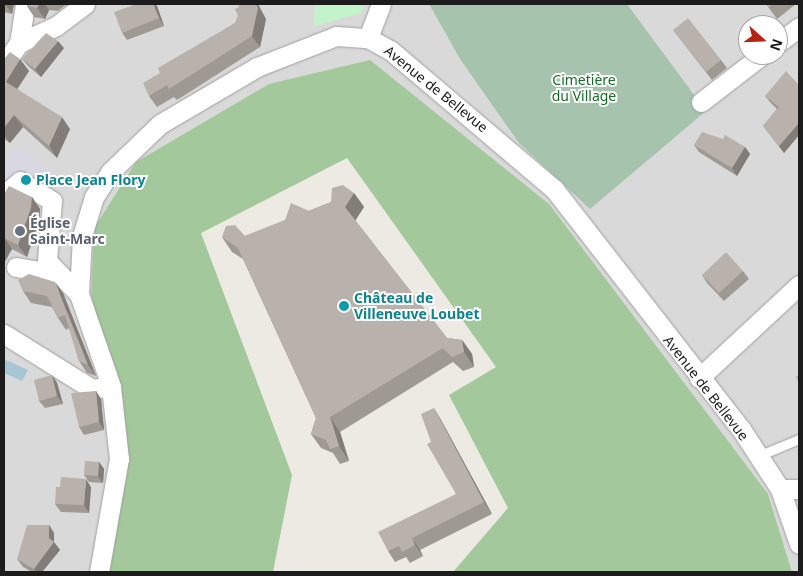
<!DOCTYPE html>
<meta charset="utf-8">
<style>
body{margin:0}
#map{position:relative;width:803px;height:576px;overflow:hidden;background:#eceae2;font-family:"Noto Sans",sans-serif}
div>[style]{position:absolute}
.residential>*{inset:0;background:#dad9d9}
.forest>*{inset:0;background:#a3c89b}
.cemetery>*{inset:0;background:#a5c3ad}
.park>*{inset:0;background:#c2f3cb}
.plaza>*{inset:0;background:#d8d7e2}
.water>*{inset:0;background:#a6c6d6}
.roads{filter:drop-shadow(0 0 1px #a0a0a0) drop-shadow(0 0 1px #a0a0a0)}
.lane>*{height:9px;margin:-4.5px;padding:0 4.5px;transform-origin:4.5px;border-radius:4.5px;background:#fff}
.street>*{height:19px;margin:-9.5px;padding:0 9.5px;transform-origin:9.5px;border-radius:9.5px;background:#fff}
.wall>*{inset:0;background:#9f9994}
.shaded-wall>*{inset:0;background:#827d78}
.building>*{inset:0;background:#b9b2ac}
.dots>*{width:14px;height:14px;translate:-50% -50%;box-sizing:border-box;border:2px solid #fff;border-radius:50%}
span{translate:-50% -50%;white-space:nowrap;text-align:center;line-height:1.15;-webkit-text-stroke:4px #fff;paint-order:stroke}
.park-label{font-size:14px;color:#156e26}
.street-label{font-size:14px;color:#1c1c1c}
.culture-label{font-size:14px;color:#0d838f;font-weight:700}
.left{translate:0 -50%;text-align:left}
.worship-label{font-size:14px;color:#5b616d;font-weight:700}
.frame{position:absolute;inset:0;border:5px solid #1c1c1c;pointer-events:none}
.north{position:absolute;left:738px;top:15px;width:50px;height:50px;box-sizing:border-box;background:#fff;border:1px solid #a4a4a4;border-radius:50%;rotate:110deg;font-size:14px;font-weight:700;line-height:20px;text-align:center;color:#1c1c1c}
.north::after{content:'';display:block;margin:auto;width:18px;height:22px;background:#b42513;clip-path:polygon(50% 0,100% 100%,50% 72%,0 100%)}
</style>
<div id="map">
<div class="residential">
<i style="clip-path:polygon(evenodd,4px 4px,429px 4px,460px 59px,590px 208px,706px 111px,627px 4px,799px 4px,799px 572px,792px 572px,768px 494px,269px 84px,136px 162px,94px 228px,91px 295px,129px 459px,106px 572px,4px 572px,4px 4px,748px 25px,778px 25px,778px 55px,748px 55px,748px 25px)"></i>
</div>
<div class="forest">
<i style="clip-path:polygon(370px 60px,549px 204px,768px 494px,792px 572px,453px 572px,508px 508px,449px 395px,496px 367px,347px 158px,201px 233px,292px 475px,273px 572px,106px 572px,129px 459px,91px 295px,94px 228px,136px 162px,269px 84px)"></i>
</div>
<div class="cemetery">
<i style="clip-path:polygon(429px 4px,627px 4px,706px 111px,590px 209px,519px 143px,460px 59px)"></i>
</div>
<div class="park">
<i style="clip-path:polygon(315px 4px,364px 4px,361px 13px,314px 26px)"></i>
</div>
<div class="plaza">
<i style="clip-path:polygon(17px 145px,54px 172px,34px 205px,4px 219px,4px 167px)"></i>
</div>
<div class="water">
<i style="clip-path:polygon(4px 359px,28px 370px,22px 381px,4px 373px)"></i>
</div>
<div class="roads">
<div class="lane">
<i style="left:758px;top:456px;width:44px;rotate:-22.5deg"></i>
</div>
<div class="street">
<i style="left:368px;top:38px;width:36px;rotate:-69deg"></i>
<i style="left:19px;top:43px;width:41px;rotate:-24.7deg"></i>
<i style="left:56px;top:26px;width:36px;rotate:-37deg"></i>
<i style="left:778px;top:43px;width:26px;rotate:-37deg"></i>
<i style="left:4px;top:65px;width:27px;rotate:-56deg"></i>
<i style="left:19px;top:43px;width:39px;rotate:-81deg"></i>
<i style="left:701px;top:102px;width:77px;rotate:-37.6deg"></i>
<i style="left:4px;top:195px;width:21px;rotate:-41deg"></i>
<i style="left:20px;top:181px;width:38px;rotate:32deg"></i>
<i style="left:52px;top:201px;width:60px;rotate:94.8deg"></i>
<i style="left:47px;top:261px;width:46px;rotate:45.9deg"></i>
<i style="left:16px;top:267px;width:42px;rotate:9.7deg"></i>
<i style="left:4px;top:334px;width:104px;rotate:32deg"></i>
<i style="left:92px;top:389px;width:19px;rotate:-9deg"></i>
<i style="left:699px;top:378px;width:137px;rotate:-42.9deg"></i>
<i style="left:780px;top:489px;width:19px"></i>
<i style="left:99px;top:572px;width:115px;rotate:-80deg"></i>
<i style="left:119px;top:459px;width:73px;rotate:-96.3deg"></i>
<i style="left:111px;top:386px;width:97px;rotate:-109.2deg"></i>
<i style="left:79px;top:294px;width:58px;rotate:-87deg"></i>
<i style="left:82px;top:236px;width:41px;rotate:-72.9deg"></i>
<i style="left:94px;top:197px;width:30px;rotate:-57deg"></i>
<i style="left:110px;top:172px;width:69px;rotate:-43.8deg"></i>
<i style="left:160px;top:124px;width:113px;rotate:-30.4deg"></i>
<i style="left:257px;top:67px;width:85px;rotate:-21.4deg"></i>
<i style="left:336px;top:36px;width:32px;rotate:4deg"></i>
<i style="left:368px;top:38px;width:25px;rotate:29deg"></i>
<i style="left:390px;top:50px;width:215px;rotate:40.3deg"></i>
<i style="left:554px;top:189px;width:304px;rotate:52.1deg"></i>
<i style="left:741px;top:429px;width:72px;rotate:57deg"></i>
<i style="left:780px;top:489px;width:58px;rotate:70.9deg"></i>
</div>
</div>
<div class="wall">
<i style="clip-path:polygon(4px 4px,14px 4px,12px 14px,4px 12px)"></i>
<i style="clip-path:polygon(27px 4px,67px 4px,58px 11px,49px 10px,45px 19px,34px 17px,27px 6px)"></i>
<i style="clip-path:polygon(766px 4px,796px 4px,777px 19px)"></i>
<i style="clip-path:polygon(157px 6px,164px 26px,127px 40px,122px 33px)"></i>
<i style="clip-path:polygon(238px 16px,266px 19px,260px 47px,177px 100px,174px 97px,157px 107px,149px 96px,160px 73px,235px 23px)"></i>
<i style="clip-path:polygon(673px 30px,721px 60px,727px 68px,712px 80px)"></i>
<i style="clip-path:polygon(64px 48px,41px 77px,28px 66px,22px 59px)"></i>
<i style="clip-path:polygon(4px 59px,29px 71px,17px 89px,70px 129px,57px 158px,23px 127px,10px 143px,4px 139px)"></i>
<i style="clip-path:polygon(799px 85px,799px 135px,784px 153px,763px 126px,777px 109px,770px 102px,765px 96px)"></i>
<i style="clip-path:polygon(694px 145px,745px 147px,750px 154px,737px 176px,699px 152px)"></i>
<i style="clip-path:polygon(354px 193px,364px 207px,355px 220px,447px 338px,462px 340px,472px 354px,474px 367px,463px 371px,453px 362px,340px 432px,349px 461px,340px 464px,333px 453px,321px 448px,311px 434px,316px 418px,243px 259px,232px 252px,222px 237px,245px 236px)"></i>
<i style="clip-path:polygon(4px 194px,32px 197px,40px 209px,39px 220px,27px 257px,12px 249px,4px 263px)"></i>
<i style="clip-path:polygon(743px 271px,749px 279px,724px 301px,707px 283px,702px 275px)"></i>
<i style="clip-path:polygon(23px 291px,63px 293px,96px 376px,87px 373px,79px 361px,69px 328px,66px 330px,58px 318px,52px 307px,31px 303px)"></i>
<i style="clip-path:polygon(52px 375px,57px 383px,63px 404px,45px 408px,39px 401px)"></i>
<i style="clip-path:polygon(96px 391px,101px 399px,104px 430px,84px 435px,79px 427px)"></i>
<i style="clip-path:polygon(434px 408px,441px 420px,492px 514px,420px 550px,423px 556px,410px 563px,406px 557px,395px 562px,388px 551px,456px 494px,431px 442px)"></i>
<i style="clip-path:polygon(99px 462px,104px 469px,103px 483px,89px 482px,84px 475px)"></i>
<i style="clip-path:polygon(91px 487px,89px 513px,61px 512px,55px 504px)"></i>
<i style="clip-path:polygon(49px 525px,54px 533px,54px 542px,60px 550px,42px 572px,32px 572px,23px 567px,17px 559px)"></i>
</div>
<div class="shaded-wall">
<i style="clip-path:polygon(5px 4px,14px 4px,12px 14px)"></i>
<i style="clip-path:polygon(39px 4px,45px 4px,49px 10px,45px 19px,37px 8px)"></i>
<i style="clip-path:polygon(153px 4px,155px 4px,157px 6px,164px 26px,159px 18px)"></i>
<i style="clip-path:polygon(256px 4px,258px 4px,266px 19px,260px 47px,252px 36px)"></i>
<i style="clip-path:polygon(58px 41px,64px 48px,41px 77px,35px 69px)"></i>
<i style="clip-path:polygon(20px 59px,29px 71px,14px 94px,6px 82px)"></i>
<i style="clip-path:polygon(14px 115px,23px 127px,10px 143px,4px 135px,4px 128px)"></i>
<i style="clip-path:polygon(62px 117px,70px 129px,57px 158px,49px 146px)"></i>
<i style="clip-path:polygon(799px 123px,799px 135px,784px 153px,779px 146px)"></i>
<i style="clip-path:polygon(745px 147px,750px 154px,737px 176px,732px 168px)"></i>
<i style="clip-path:polygon(354px 193px,364px 207px,355px 221px,345px 207px)"></i>
<i style="clip-path:polygon(32px 197px,40px 209px,39px 220px,27px 257px,18px 245px)"></i>
<i style="clip-path:polygon(4px 237px,12px 249px,4px 263px)"></i>
<i style="clip-path:polygon(55px 282px,63px 293px,96px 376px,88px 365px)"></i>
<i style="clip-path:polygon(462px 340px,472px 354px,474px 367px,464px 352px)"></i>
<i style="clip-path:polygon(52px 375px,57px 383px,63px 404px,57px 396px)"></i>
<i style="clip-path:polygon(96px 391px,101px 399px,104px 430px,99px 422px)"></i>
<i style="clip-path:polygon(434px 408px,441px 420px,492px 514px,484px 502px)"></i>
<i style="clip-path:polygon(330px 417px,340px 432px,349px 461px,339px 446px)"></i>
<i style="clip-path:polygon(99px 462px,104px 469px,103px 483px,98px 476px)"></i>
<i style="clip-path:polygon(86px 479px,91px 487px,89px 513px,84px 505px)"></i>
<i style="clip-path:polygon(49px 525px,54px 533px,54px 542px,60px 550px,42px 572px,36px 572px,34px 569px,49px 538px)"></i>
<i style="clip-path:polygon(412px 538px,420px 550px,423px 556px,415px 545px)"></i>
</div>
<div class="building">
<i style="clip-path:polygon(27px 4px,39px 4px,37px 8px,27px 6px)"></i>
<i style="clip-path:polygon(137px 4px,153px 4px,159px 18px,122px 33px,114px 12px)"></i>
<i style="clip-path:polygon(238px 4px,256px 4px,258px 8px,252px 36px,169px 89px,167px 85px,149px 96px,143px 83px,160px 73px,158px 68px,235px 23px,238px 16px,235px 9px,239px 7px)"></i>
<i style="clip-path:polygon(766px 4px,774px 4px,769px 7px)"></i>
<i style="clip-path:polygon(688px 18px,721px 60px,706px 72px,673px 30px)"></i>
<i style="clip-path:polygon(46px 33px,58px 41px,35px 69px,22px 59px)"></i>
<i style="clip-path:polygon(10px 52px,20px 59px,6px 82px,62px 117px,49px 146px,14px 115px,4px 128px,4px 59px)"></i>
<i style="clip-path:polygon(786px 71px,799px 85px,799px 123px,779px 146px,763px 126px,779px 107px,765px 96px)"></i>
<i style="clip-path:polygon(702px 132px,723px 139px,725px 135px,745px 147px,732px 168px,694px 145px)"></i>
<i style="clip-path:polygon(343px 185px,354px 193px,345px 207px,447px 338px,462px 340px,464px 352px,452px 357px,443px 348px,330px 417px,339px 446px,330px 449px,326px 440px,311px 434px,316px 418px,238px 248px,222px 237px,226px 226px,235px 225px,245px 236px,285px 220px,291px 203px,309px 211px,331px 202px,332px 188px)"></i>
<i style="clip-path:polygon(9px 186px,32px 197px,31px 208px,18px 245px,4px 238px,4px 194px)"></i>
<i style="clip-path:polygon(726px 252px,743px 271px,719px 293px,702px 275px)"></i>
<i style="clip-path:polygon(29px 274px,55px 282px,88px 365px,79px 361px,65px 315px,58px 318px,47px 296px,23px 291px,18px 280px)"></i>
<i style="clip-path:polygon(52px 375px,57px 396px,39px 401px,34px 380px)"></i>
<i style="clip-path:polygon(799px 375px,799px 383px,796px 377px)"></i>
<i style="clip-path:polygon(96px 391px,99px 422px,79px 427px,71px 393px)"></i>
<i style="clip-path:polygon(434px 408px,484px 502px,412px 538px,415px 545px,402px 552px,399px 546px,388px 551px,378px 532px,456px 494px,427px 444px,431px 442px,421px 414px)"></i>
<i style="clip-path:polygon(85px 461px,99px 462px,98px 476px,84px 475px)"></i>
<i style="clip-path:polygon(61px 477px,86px 479px,84px 505px,55px 504px,56px 487px,60px 487px)"></i>
<i style="clip-path:polygon(27px 525px,49px 525px,49px 538px,54px 542px,34px 569px,17px 559px)"></i>
</div>
<div class="dots">
<i style="left:26px;top:180px;background:#0f9aa8"></i>
<i style="left:20px;top:231px;background:#6b7280"></i>
<i style="left:344px;top:306px;background:#0f9aa8"></i>
</div>
<div class="park-label">
<span style="left:584px;top:88px">Cimetière<br>du Village</span>
</div>
<div class="street-label">
<span style="left:436px;top:89px;rotate:39deg">Avenue de Bellevue</span>
<span style="left:706px;top:388px;rotate:52deg">Avenue de Bellevue</span>
</div>
<div class="culture-label">
<span class="left" style="left:36px;top:180px">Place Jean Flory</span>
<span class="left" style="left:354px;top:306px">Château de<br>Villeneuve Loubet</span>
</div>
<div class="worship-label">
<span class="left" style="left:30px;top:231px">Église<br>Saint-Marc</span>
</div>
<div class="frame"></div>
<div class="north">N</div>
</div>
